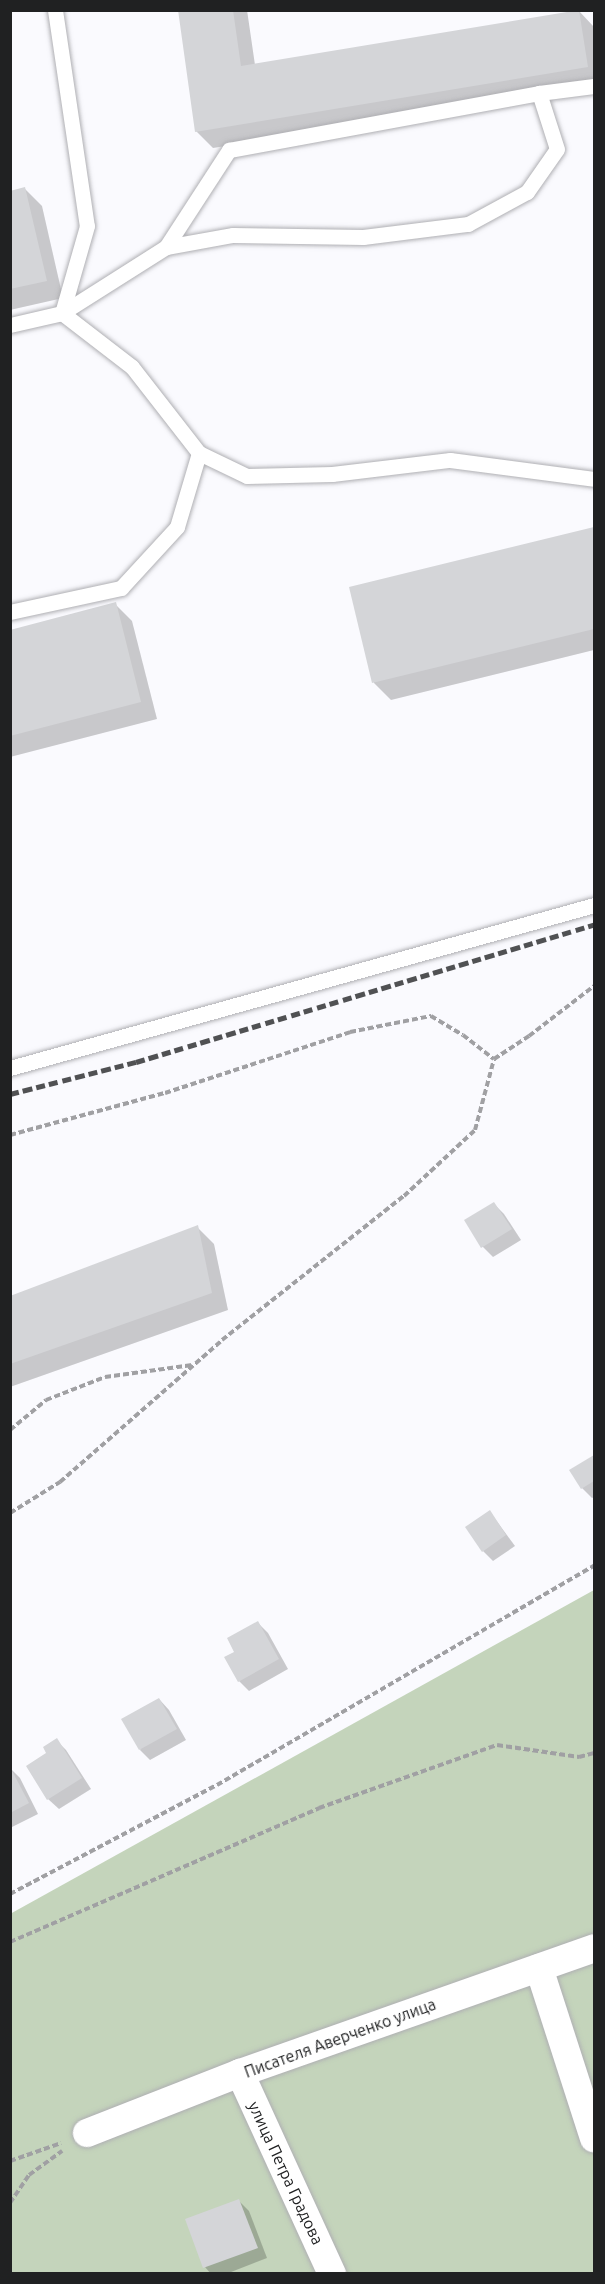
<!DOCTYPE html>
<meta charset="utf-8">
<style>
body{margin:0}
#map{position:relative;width:605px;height:2284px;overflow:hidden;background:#fafafe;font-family:Ubuntu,sans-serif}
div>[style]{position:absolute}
.green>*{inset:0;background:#c4d4bb}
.shadow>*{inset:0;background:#0003}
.building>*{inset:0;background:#d4d5d8}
.path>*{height:4px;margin-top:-2px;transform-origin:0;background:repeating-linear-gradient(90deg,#a0a0a3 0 6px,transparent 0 9px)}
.roads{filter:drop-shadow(0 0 2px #afafb3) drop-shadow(0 0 2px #afafb3)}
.lane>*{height:15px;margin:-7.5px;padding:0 7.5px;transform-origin:7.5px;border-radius:7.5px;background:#fff}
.street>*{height:28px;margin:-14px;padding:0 14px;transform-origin:14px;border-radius:14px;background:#fff}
.rail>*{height:4.5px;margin-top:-2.25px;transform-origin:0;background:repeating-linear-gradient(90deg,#505153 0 9px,transparent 0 13.5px)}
span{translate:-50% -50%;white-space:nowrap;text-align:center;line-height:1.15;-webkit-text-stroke:4.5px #fff;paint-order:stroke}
.street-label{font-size:16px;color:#202122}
.frame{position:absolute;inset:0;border:12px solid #202122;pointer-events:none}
</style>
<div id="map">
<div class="green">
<i style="clip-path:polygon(594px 1590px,594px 2273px,11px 2273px,10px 1914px)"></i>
</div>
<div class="shadow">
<i style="clip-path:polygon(179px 10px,247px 10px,255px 65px,579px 11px,594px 27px,594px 85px,213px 148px,196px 131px)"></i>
<i style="clip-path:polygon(25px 189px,42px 206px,63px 298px,10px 310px,10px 192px)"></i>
<i style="clip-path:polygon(594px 529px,594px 650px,391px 700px,374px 683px,351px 588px)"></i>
<i style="clip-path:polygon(115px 604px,132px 621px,157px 719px,10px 757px,10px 631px)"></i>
<i style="clip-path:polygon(494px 1204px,504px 1214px,521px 1240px,493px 1257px,483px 1247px,466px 1221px)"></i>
<i style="clip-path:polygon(197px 1227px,214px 1244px,228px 1310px,10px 1387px,10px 1298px)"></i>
<i style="clip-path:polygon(594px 1457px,594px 1497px,592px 1498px,582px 1488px)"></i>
<i style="clip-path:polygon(490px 1512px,515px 1546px,493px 1561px,483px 1551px)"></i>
<i style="clip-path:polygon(258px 1623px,268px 1633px,288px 1669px,249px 1691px,239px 1681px,236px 1652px)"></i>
<i style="clip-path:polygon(159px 1699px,169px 1710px,186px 1740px,150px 1760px,140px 1750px)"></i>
<i style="clip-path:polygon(56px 1740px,66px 1750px,91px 1789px,59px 1809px,48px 1799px,48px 1754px)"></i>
<i style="clip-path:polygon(10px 1768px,20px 1778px,38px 1814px,10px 1828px)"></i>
<i style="clip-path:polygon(239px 2201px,249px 2211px,267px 2258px,226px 2274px,211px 2274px,205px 2267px)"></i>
</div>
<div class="building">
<i style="clip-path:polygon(178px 10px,233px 10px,241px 66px,579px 10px,588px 67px,195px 132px)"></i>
<i style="clip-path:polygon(25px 187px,47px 281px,10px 289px,10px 191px)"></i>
<i style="clip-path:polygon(594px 527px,594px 629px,372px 683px,349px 587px)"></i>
<i style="clip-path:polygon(116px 602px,141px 702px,10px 736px,10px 630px)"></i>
<i style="clip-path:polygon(494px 1202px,512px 1229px,481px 1248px,464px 1220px)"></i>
<i style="clip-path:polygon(198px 1225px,212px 1293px,10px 1364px,10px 1296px)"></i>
<i style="clip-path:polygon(594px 1455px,594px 1481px,581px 1489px,569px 1470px)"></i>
<i style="clip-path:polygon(490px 1510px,506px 1535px,482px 1552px,465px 1527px)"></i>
<i style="clip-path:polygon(258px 1621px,279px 1659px,238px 1682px,224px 1657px,234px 1652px,227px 1638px)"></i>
<i style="clip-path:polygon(159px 1698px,177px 1729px,139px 1750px,121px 1719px)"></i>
<i style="clip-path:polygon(57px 1738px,82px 1778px,47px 1800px,26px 1766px,46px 1753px,43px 1747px)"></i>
<i style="clip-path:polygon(10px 1767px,29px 1803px,10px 1813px)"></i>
<i style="clip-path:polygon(239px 2199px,258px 2248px,203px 2268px,185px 2219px)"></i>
</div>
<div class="path">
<i style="left:10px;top:1135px;width:161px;rotate:-15.2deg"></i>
<i style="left:165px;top:1093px;width:195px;rotate:-18.2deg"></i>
<i style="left:350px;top:1032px;width:83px;rotate:-11.2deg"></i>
<i style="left:431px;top:1016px;width:37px;rotate:31deg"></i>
<i style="left:463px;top:1035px;width:39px;rotate:38deg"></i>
<i style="left:494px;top:1059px;width:42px;rotate:-33.3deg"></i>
<i style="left:529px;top:1036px;width:82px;rotate:-37.6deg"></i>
<i style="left:10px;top:1430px;width:47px;rotate:-39.8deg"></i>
<i style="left:46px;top:1400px;width:63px;rotate:-21.3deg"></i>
<i style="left:105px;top:1377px;width:88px;rotate:-7.9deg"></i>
<i style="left:10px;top:1513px;width:59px;rotate:-31.8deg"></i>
<i style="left:60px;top:1482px;width:215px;rotate:-41.2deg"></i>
<i style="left:222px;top:1340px;width:232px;rotate:-38.4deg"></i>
<i style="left:404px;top:1196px;width:97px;rotate:-42.9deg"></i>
<i style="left:475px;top:1130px;width:73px;rotate:-75deg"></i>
<i style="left:10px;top:1894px;width:234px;rotate:-27.8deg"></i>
<i style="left:217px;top:1785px;width:436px;rotate:-30.2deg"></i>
<i style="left:10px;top:1942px;width:337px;rotate:-23.4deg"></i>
<i style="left:319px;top:1808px;width:189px;rotate:-19.5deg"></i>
<i style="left:497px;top:1745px;width:83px;rotate:8.3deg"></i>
<i style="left:579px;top:1757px;width:16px;rotate:-15deg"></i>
<i style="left:10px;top:2161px;width:54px;rotate:-19.4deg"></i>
<i style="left:10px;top:2203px;width:34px;rotate:-56deg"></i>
<i style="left:29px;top:2175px;width:41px;rotate:-36deg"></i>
</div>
<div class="roads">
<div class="lane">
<i style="left:55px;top:10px;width:218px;rotate:81.6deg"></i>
<i style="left:87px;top:226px;width:91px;rotate:106deg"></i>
<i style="left:62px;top:313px;width:123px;rotate:-32.4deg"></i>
<i style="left:166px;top:247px;width:68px;rotate:-10.2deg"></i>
<i style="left:233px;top:235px;width:130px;rotate:0.9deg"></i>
<i style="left:363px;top:237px;width:106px;rotate:-7.1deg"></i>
<i style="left:468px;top:224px;width:67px;rotate:-28.5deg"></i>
<i style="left:527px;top:192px;width:52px;rotate:-55.1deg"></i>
<i style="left:557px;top:149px;width:59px;rotate:-107.8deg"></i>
<i style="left:166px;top:247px;width:116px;rotate:-57deg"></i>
<i style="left:229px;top:150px;width:315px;rotate:-10.4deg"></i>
<i style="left:539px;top:93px;width:55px;rotate:-7.3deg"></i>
<i style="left:10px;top:325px;width:53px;rotate:-13deg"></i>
<i style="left:62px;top:313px;width:88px;rotate:37.6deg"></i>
<i style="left:132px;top:367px;width:109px;rotate:52.1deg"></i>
<i style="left:199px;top:453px;width:77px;rotate:106.6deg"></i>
<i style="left:177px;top:527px;width:83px;rotate:132.6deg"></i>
<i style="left:121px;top:588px;width:114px;rotate:167.8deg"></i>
<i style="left:199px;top:453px;width:53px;rotate:25.6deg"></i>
<i style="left:247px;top:476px;width:85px;rotate:-1.3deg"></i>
<i style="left:332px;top:474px;width:119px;rotate:-6.8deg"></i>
<i style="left:450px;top:460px;width:145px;rotate:7.5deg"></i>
<i style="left:10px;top:1068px;width:606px;rotate:-15.59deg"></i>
</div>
<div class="street">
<i style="left:539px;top:1968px;width:179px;rotate:72.1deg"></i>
<i style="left:240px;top:2073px;width:221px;rotate:65.4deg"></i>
<i style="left:87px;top:2133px;width:164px;rotate:-21.4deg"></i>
<i style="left:240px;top:2073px;width:375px;rotate:-19.4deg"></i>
</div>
</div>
<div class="rail">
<i style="left:10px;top:1094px;width:130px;rotate:-14.3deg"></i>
<i style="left:136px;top:1062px;width:478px;rotate:-16.7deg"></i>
</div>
<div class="street-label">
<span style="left:340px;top:2038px;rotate:-20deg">Писателя Аверченко улица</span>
<span style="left:286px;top:2173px;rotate:65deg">улица Петра Градова</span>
</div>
<div class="frame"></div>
</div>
